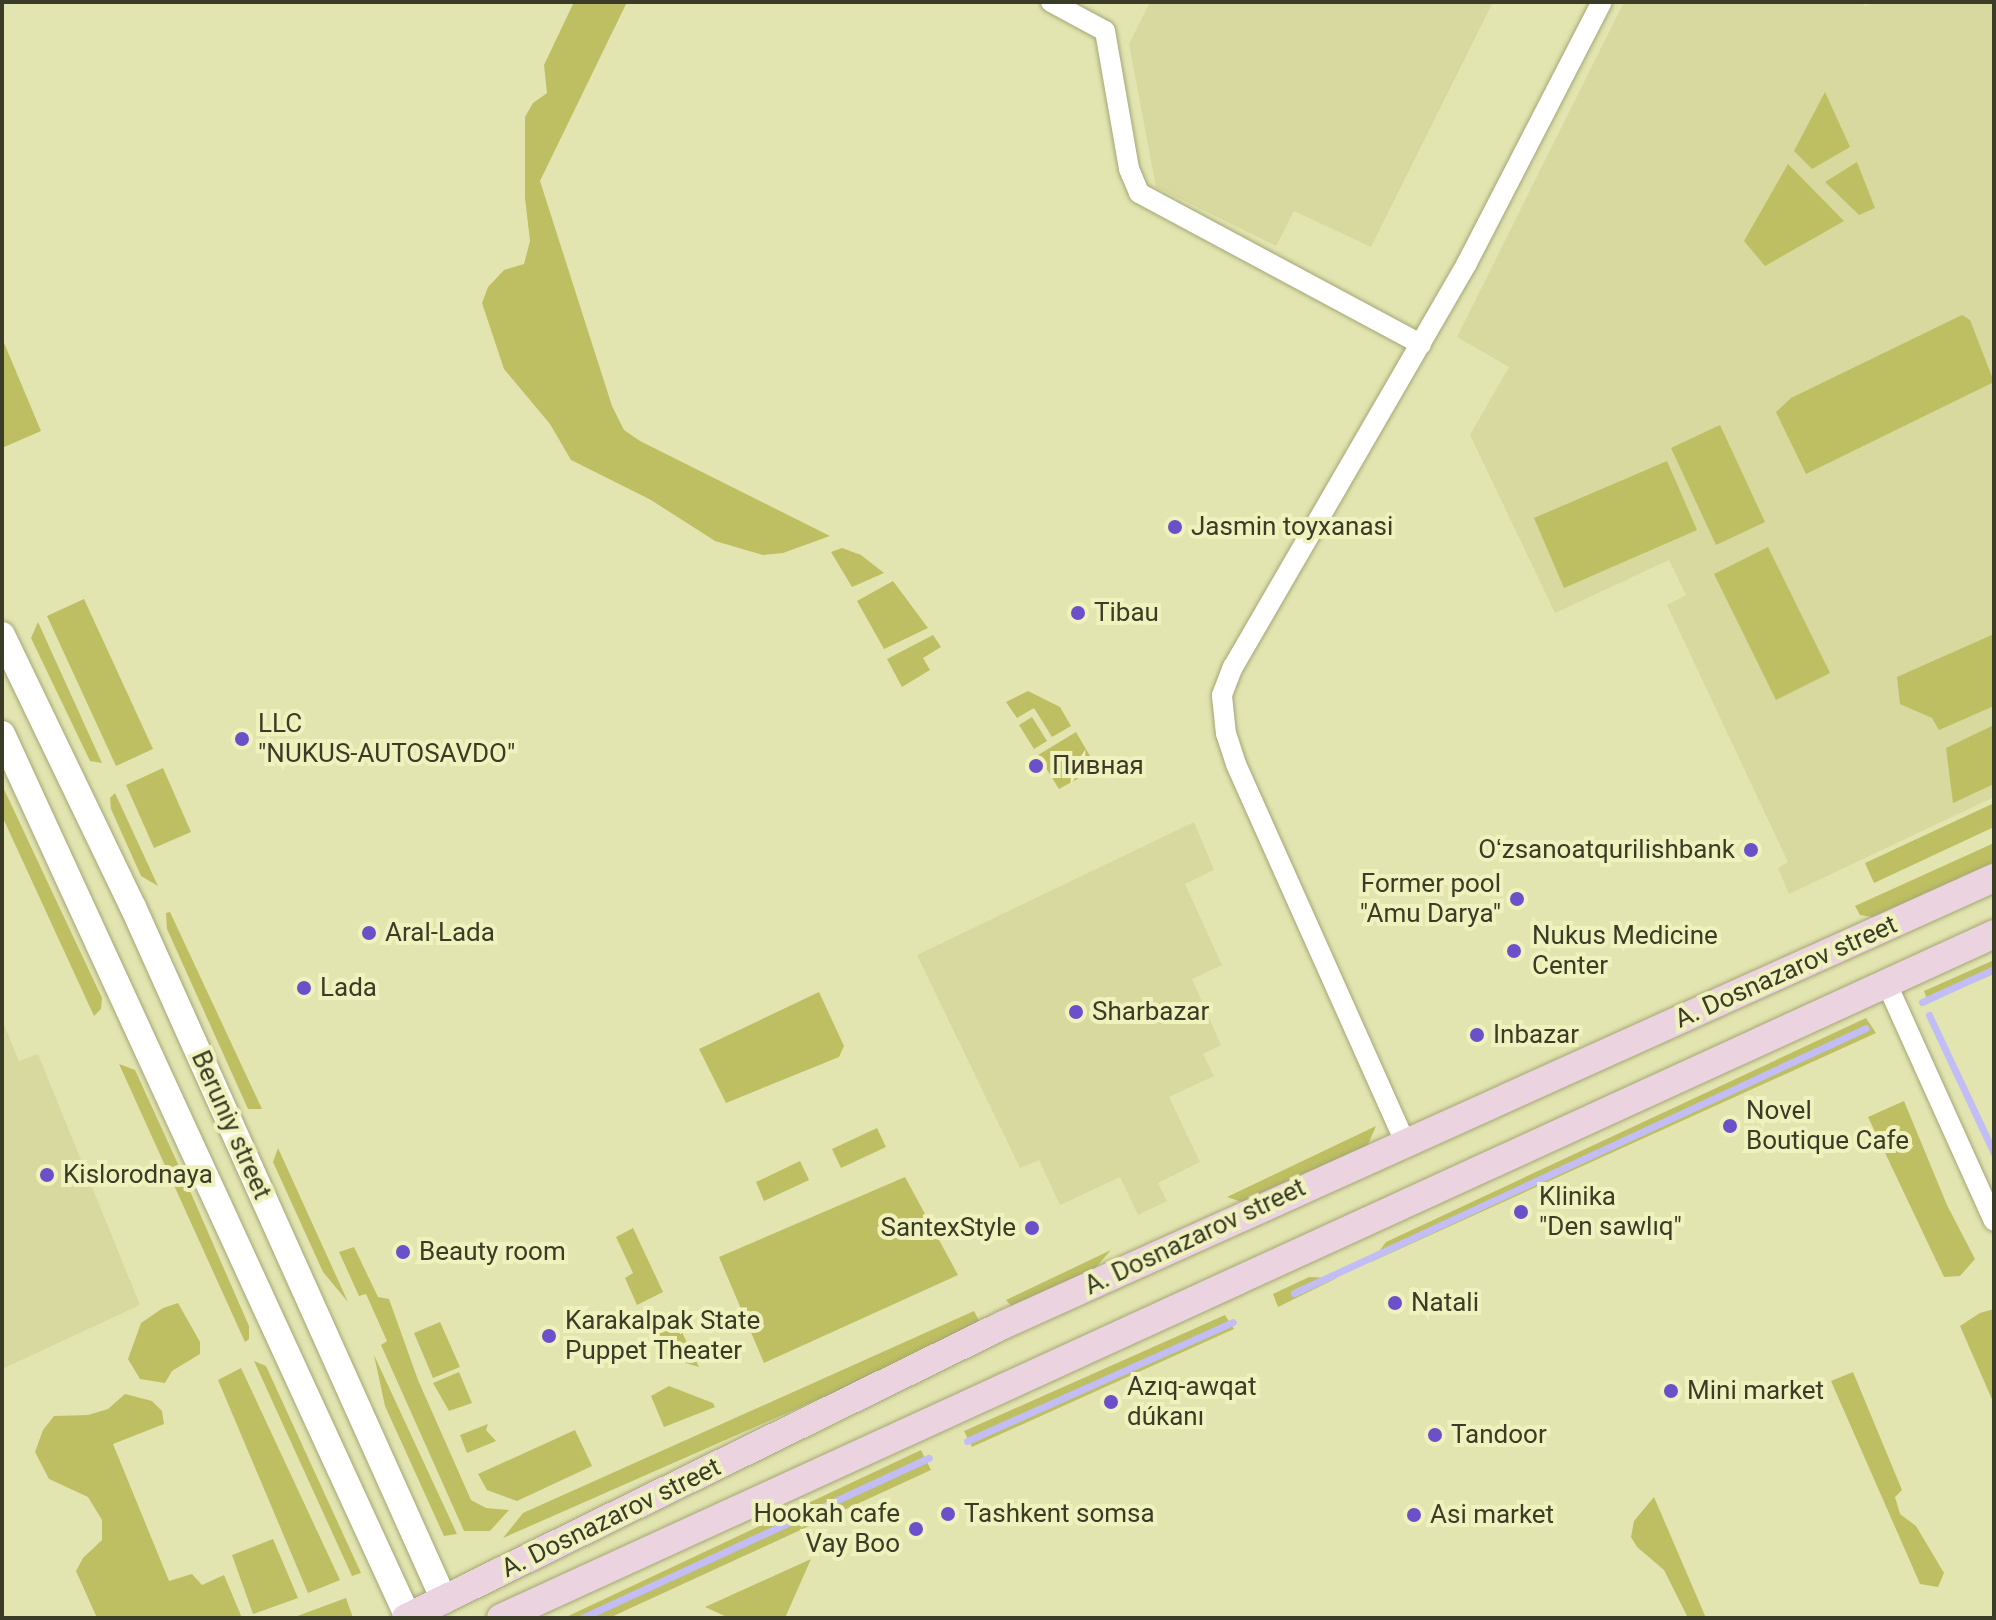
<!DOCTYPE html>
<meta charset="utf-8">
<style>
body{margin:0}
#map{position:relative;width:1996px;height:1620px;overflow:hidden;background:#e3e5b1;font-family:Roboto,sans-serif}
div>[style]{position:absolute}
.built>*{inset:0;background:#d7d99e}
.green>*{inset:0;background:#bebf62}
.stream>*{height:7px;margin:-3.5px;padding:0 3.5px;transform-origin:3.5px;border-radius:3.5px;background:#c3bdf6}
.roads{filter:drop-shadow(0 0 2px #a4a675) drop-shadow(0 0 2px #a4a675)}
.minor>*{height:20px;margin:-10px;padding:0 10px;transform-origin:10px;border-radius:10px;background:#fff}
.tertiary>*{height:26px;margin:-13px;padding:0 13px;transform-origin:13px;border-radius:13px;background:#fff}
.secondary>*{height:28px;margin:-14px;padding:0 14px;transform-origin:14px;border-radius:14px;background:#ebd4e0}
.dots>*{width:22px;height:22px;translate:-50% -50%;box-sizing:border-box;border:4px solid #f0f2be;border-radius:50%}
span{translate:-50% -50%;white-space:nowrap;text-align:center;line-height:1.15;-webkit-text-stroke:8px #f0f2be;paint-order:stroke}
.poi-label{font-size:26px;color:#3b3c27}
.left{translate:0 -50%;text-align:left}
.right{translate:-100% -50%;text-align:right}
.street-label{font-size:26px;color:#3b3c27}
.frame{position:absolute;inset:0;border:4px solid #3b3c27;pointer-events:none}
</style>
<div id="map">
<div class="built">
<i style="clip-path:polygon(1150px 2px,1493px 2px,1371px 247px,1294px 211px,1276px 246px,1156px 187px,1129px 44px)"></i>
<i style="clip-path:polygon(1624px 2px,1859px 2px,1866px 6px,1872px 2px,1994px 2px,1994px 797px,1789px 894px,1778px 868px,1788px 862px,1667px 605px,1686px 595px,1669px 560px,1555px 613px,1470px 435px,1509px 367px,1457px 337px)"></i>
<i style="clip-path:polygon(1194px 822px,1214px 870px,1185px 884px,1222px 965px,1192px 979px,1221px 1045px,1203px 1054px,1214px 1076px,1169px 1097px,1200px 1162px,1158px 1183px,1167px 1201px,1138px 1215px,1120px 1177px,1060px 1205px,1039px 1160px,1020px 1168px,917px 955px)"></i>
<i style="clip-path:polygon(2px 1020px,19px 1061px,38px 1054px,140px 1305px,2px 1369px)"></i>
</div>
<div class="green">
<i style="clip-path:polygon(574px 2px,627px 2px,540px 181px,612px 406px,624px 430px,640px 441px,830px 536px,783px 553px,763px 555px,715px 541px,651px 500px,571px 460px,550px 424px,504px 369px,482px 303px,488px 287px,504px 270px,524px 264px,530px 241px,525px 198px,525px 117px,533px 103px,547px 93px,544px 65px)"></i>
<i style="clip-path:polygon(1825px 92px,1850px 147px,1812px 169px,1794px 151px)"></i>
<i style="clip-path:polygon(1857px 162px,1875px 208px,1859px 215px,1825px 182px)"></i>
<i style="clip-path:polygon(1788px 164px,1844px 221px,1765px 266px,1744px 241px)"></i>
<i style="clip-path:polygon(1962px 315px,1970px 320px,1994px 382px,1806px 474px,1776px 412px,1791px 398px)"></i>
<i style="clip-path:polygon(2px 338px,41px 431px,2px 448px)"></i>
<i style="clip-path:polygon(1720px 425px,1765px 522px,1716px 545px,1671px 448px)"></i>
<i style="clip-path:polygon(1667px 461px,1697px 530px,1564px 588px,1534px 518px)"></i>
<i style="clip-path:polygon(1768px 547px,1830px 673px,1776px 700px,1714px 574px)"></i>
<i style="clip-path:polygon(842px 548px,861px 555px,884px 573px,852px 587px,831px 552px)"></i>
<i style="clip-path:polygon(893px 581px,928px 628px,884px 649px,857px 601px)"></i>
<i style="clip-path:polygon(84px 599px,153px 749px,116px 766px,47px 616px)"></i>
<i style="clip-path:polygon(38px 622px,102px 763px,90px 761px,31px 638px)"></i>
<i style="clip-path:polygon(1994px 634px,1994px 706px,1939px 730px,1932px 718px,1900px 704px,1897px 677px)"></i>
<i style="clip-path:polygon(933px 635px,941px 647px,923px 658px,930px 670px,902px 687px,887px 659px)"></i>
<i style="clip-path:polygon(1028px 691px,1060px 707px,1071px 726px,1052px 737px,1034px 708px,1017px 718px,1006px 702px)"></i>
<i style="clip-path:polygon(1032px 717px,1047px 741px,1034px 749px,1019px 725px)"></i>
<i style="clip-path:polygon(1994px 725px,1994px 784px,1953px 803px,1946px 748px)"></i>
<i style="clip-path:polygon(1076px 732px,1097px 768px,1059px 789px,1038px 755px)"></i>
<i style="clip-path:polygon(163px 768px,191px 832px,154px 848px,126px 785px)"></i>
<i style="clip-path:polygon(2px 785px,102px 998px,101px 1009px,94px 1016px,2px 816px)"></i>
<i style="clip-path:polygon(115px 793px,158px 886px,141px 876px,111px 809px,110px 798px)"></i>
<i style="clip-path:polygon(1994px 803px,1994px 827px,1874px 883px,1865px 863px)"></i>
<i style="clip-path:polygon(1994px 843px,1994px 862px,1873px 917px,1860px 915px,1855px 906px)"></i>
<i style="clip-path:polygon(170px 912px,262px 1109px,248px 1109px,167px 929px,166px 913px)"></i>
<i style="clip-path:polygon(1994px 960px,1994px 974px,1928px 1002px,1924px 991px)"></i>
<i style="clip-path:polygon(819px 992px,844px 1046px,839px 1057px,726px 1103px,699px 1049px)"></i>
<i style="clip-path:polygon(1866px 1018px,1876px 1033px,1371px 1262px,1386px 1242px)"></i>
<i style="clip-path:polygon(119px 1064px,135px 1070px,183px 1175px,249px 1326px,249px 1339px,245px 1342px)"></i>
<i style="clip-path:polygon(1904px 1101px,1947px 1205px,1975px 1259px,1960px 1276px,1944px 1277px,1868px 1117px)"></i>
<i style="clip-path:polygon(1376px 1126px,1367px 1147px,1245px 1203px,1227px 1197px)"></i>
<i style="clip-path:polygon(877px 1128px,886px 1147px,841px 1168px,832px 1149px)"></i>
<i style="clip-path:polygon(278px 1148px,348px 1302px,323px 1272px,273px 1162px)"></i>
<i style="clip-path:polygon(800px 1161px,809px 1180px,764px 1201px,756px 1182px)"></i>
<i style="clip-path:polygon(905px 1177px,958px 1275px,764px 1363px,719px 1257px)"></i>
<i style="clip-path:polygon(633px 1228px,663px 1292px,637px 1305px,625px 1278px,633px 1273px,616px 1237px)"></i>
<i style="clip-path:polygon(354px 1247px,378px 1297px,389px 1299px,418px 1380px,471px 1500px,486px 1508px,509px 1510px,490px 1531px,464px 1531px,381px 1345px,387px 1341px,366px 1294px,359px 1296px,339px 1252px)"></i>
<i style="clip-path:polygon(1111px 1250px,1085px 1280px,1014px 1309px,1006px 1300px)"></i>
<i style="clip-path:polygon(1309px 1277px,1337px 1278px,1278px 1307px,1273px 1294px)"></i>
<i style="clip-path:polygon(178px 1303px,200px 1342px,200px 1354px,172px 1371px,165px 1383px,140px 1379px,128px 1359px,141px 1323px,163px 1308px)"></i>
<i style="clip-path:polygon(1994px 1309px,1994px 1404px,1960px 1326px,1980px 1313px)"></i>
<i style="clip-path:polygon(974px 1311px,982px 1327px,503px 1538px,523px 1513px)"></i>
<i style="clip-path:polygon(1225px 1315px,1234px 1329px,972px 1447px,964px 1431px)"></i>
<i style="clip-path:polygon(674px 1316px,699px 1367px,662px 1356px,649px 1328px)"></i>
<i style="clip-path:polygon(440px 1322px,460px 1367px,433px 1378px,414px 1333px)"></i>
<i style="clip-path:polygon(374px 1355px,457px 1534px,444px 1536px,385px 1406px)"></i>
<i style="clip-path:polygon(254px 1361px,266px 1366px,361px 1573px,352px 1576px)"></i>
<i style="clip-path:polygon(241px 1368px,340px 1580px,308px 1593px,218px 1380px)"></i>
<i style="clip-path:polygon(459px 1372px,472px 1403px,449px 1411px,433px 1383px)"></i>
<i style="clip-path:polygon(1853px 1372px,1902px 1490px,1895px 1497px,1900px 1514px,1916px 1526px,1944px 1573px,1938px 1587px,1920px 1584px,1831px 1381px)"></i>
<i style="clip-path:polygon(669px 1386px,713px 1403px,715px 1407px,664px 1427px,651px 1396px)"></i>
<i style="clip-path:polygon(125px 1394px,152px 1401px,162px 1411px,164px 1424px,113px 1444px,169px 1581px,192px 1574px,202px 1585px,224px 1575px,242px 1618px,97px 1618px,76px 1571px,83px 1558px,102px 1540px,102px 1520px,88px 1497px,49px 1479px,35px 1452px,43px 1430px,54px 1416px,88px 1415px,108px 1409px)"></i>
<i style="clip-path:polygon(488px 1424px,486px 1430px,496px 1441px,467px 1453px,460px 1435px)"></i>
<i style="clip-path:polygon(575px 1430px,592px 1466px,517px 1501px,487px 1490px,478px 1474px)"></i>
<i style="clip-path:polygon(921px 1450px,931px 1470px,609px 1618px,564px 1618px)"></i>
<i style="clip-path:polygon(1654px 1497px,1706px 1618px,1688px 1618px,1664px 1570px,1637px 1547px,1631px 1537px,1634px 1521px)"></i>
<i style="clip-path:polygon(273px 1539px,298px 1598px,253px 1614px,232px 1555px)"></i>
<i style="clip-path:polygon(811px 1559px,785px 1618px,729px 1618px,705px 1607px)"></i>
<i style="clip-path:polygon(346px 1598px,353px 1618px,292px 1618px)"></i>
</div>
<div class="stream">
<i style="left:1922px;top:1002px;width:79px;rotate:-24.6deg"></i>
<i style="left:1929px;top:1015px;width:153px;rotate:64.8deg"></i>
<i style="left:1294px;top:1293px;width:630px;rotate:-24.86deg"></i>
<i style="left:967px;top:1441px;width:291px;rotate:-24.1deg"></i>
<i style="left:582px;top:1618px;width:382px;rotate:-24.8deg"></i>
</div>
<div class="roads">
<div class="minor">
<i style="left:1051px;top:2px;width:61px;rotate:28.2deg"></i>
<i style="left:1105px;top:31px;width:140px;rotate:80.1deg"></i>
<i style="left:1129px;top:169px;width:26px;rotate:67deg"></i>
<i style="left:1139px;top:193px;width:320px;rotate:28.2deg"></i>
<i style="left:1886px;top:982px;width:262px;rotate:65.7deg"></i>
<i style="left:1405px;top:1142px;width:414px;rotate:-114.1deg"></i>
<i style="left:1236px;top:764px;width:32px;rotate:-108deg"></i>
<i style="left:1226px;top:734px;width:39px;rotate:-96deg"></i>
<i style="left:1222px;top:695px;width:30px;rotate:-69deg"></i>
<i style="left:1233px;top:667px;width:467px;rotate:-59.9deg"></i>
<i style="left:1467px;top:263px;width:294px;rotate:-62.7deg"></i>
</div>
<div class="tertiary">
<i style="left:2px;top:635px;width:302px;rotate:64.3deg"></i>
<i style="left:133px;top:907px;width:760px;rotate:65.83deg"></i>
<i style="left:2px;top:734px;width:972px;rotate:65.31deg"></i>
</div>
<div class="secondary">
<i style="left:406px;top:1618px;width:665px;rotate:-26.14deg"></i>
<i style="left:1003px;top:1325px;width:1087px;rotate:-24.28deg"></i>
<i style="left:501px;top:1618px;width:1642px;rotate:-24.61deg"></i>
</div>
</div>
<div class="dots">
<i style="left:1175px;top:527px;background:#6c50ca"></i>
<i style="left:1078px;top:613px;background:#6c50ca"></i>
<i style="left:242px;top:739px;background:#6c50ca"></i>
<i style="left:1036px;top:766px;background:#6c50ca"></i>
<i style="left:1751px;top:850px;background:#6c50ca"></i>
<i style="left:1517px;top:899px;background:#6c50ca"></i>
<i style="left:369px;top:933px;background:#6c50ca"></i>
<i style="left:1514px;top:951px;background:#6c50ca"></i>
<i style="left:304px;top:988px;background:#6c50ca"></i>
<i style="left:1076px;top:1012px;background:#6c50ca"></i>
<i style="left:1477px;top:1035px;background:#6c50ca"></i>
<i style="left:1730px;top:1126px;background:#6c50ca"></i>
<i style="left:47px;top:1175px;background:#6c50ca"></i>
<i style="left:1521px;top:1212px;background:#6c50ca"></i>
<i style="left:1032px;top:1228px;background:#6c50ca"></i>
<i style="left:403px;top:1252px;background:#6c50ca"></i>
<i style="left:1395px;top:1303px;background:#6c50ca"></i>
<i style="left:549px;top:1336px;background:#6c50ca"></i>
<i style="left:1671px;top:1391px;background:#6c50ca"></i>
<i style="left:1111px;top:1402px;background:#6c50ca"></i>
<i style="left:1435px;top:1435px;background:#6c50ca"></i>
<i style="left:948px;top:1514px;background:#6c50ca"></i>
<i style="left:1414px;top:1515px;background:#6c50ca"></i>
<i style="left:916px;top:1529px;background:#6c50ca"></i>
</div>
<div class="poi-label">
<span class="left" style="left:1191px;top:527px">Jasmin toyxanasi</span>
<span class="left" style="left:1094px;top:613px">Tibau</span>
<span class="left" style="left:258px;top:739px">LLC<br>"NUKUS-AUTOSAVDO"</span>
<span class="left" style="left:1052px;top:766px">Пивная</span>
<span class="right" style="left:1735px;top:850px">Oʻzsanoatqurilishbank</span>
<span class="right" style="left:1501px;top:899px">Former pool<br>"Amu Darya"</span>
<span class="left" style="left:385px;top:933px">Aral-Lada</span>
<span class="left" style="left:1532px;top:951px">Nukus Medicine<br>Center</span>
<span class="left" style="left:320px;top:988px">Lada</span>
<span class="left" style="left:1092px;top:1012px">Sharbazar</span>
<span class="left" style="left:1493px;top:1035px">Inbazar</span>
<span class="left" style="left:1746px;top:1126px">Novel<br>Boutique Cafe</span>
<span class="left" style="left:63px;top:1175px">Kislorodnaya</span>
<span class="left" style="left:1539px;top:1212px">Klinika<br>"Den sawlıq"</span>
<span class="right" style="left:1016px;top:1228px">SantexStyle</span>
<span class="left" style="left:419px;top:1252px">Beauty room</span>
<span class="left" style="left:1411px;top:1303px">Natali</span>
<span class="left" style="left:565px;top:1336px">Karakalpak State<br>Puppet Theater</span>
<span class="left" style="left:1127px;top:1402px">Azıq-awqat<br>dúkanı</span>
<span class="left" style="left:1687px;top:1391px">Mini market</span>
<span class="left" style="left:1451px;top:1435px">Tandoor</span>
<span class="right" style="left:900px;top:1529px">Hookah cafe<br>Vay Boo</span>
<span class="left" style="left:964px;top:1514px">Tashkent somsa</span>
<span class="left" style="left:1430px;top:1515px">Asi market</span>
</div>
<div class="street-label">
<span style="left:1786px;top:972px;rotate:-24deg">A. Dosnazarov street</span>
<span style="left:231px;top:1125px;rotate:66deg">Beruniy street</span>
<span style="left:1195px;top:1237px;rotate:-25deg">A. Dosnazarov street</span>
<span style="left:611px;top:1518px;rotate:-26deg">A. Dosnazarov street</span>
</div>
<div class="frame"></div>
</div>
